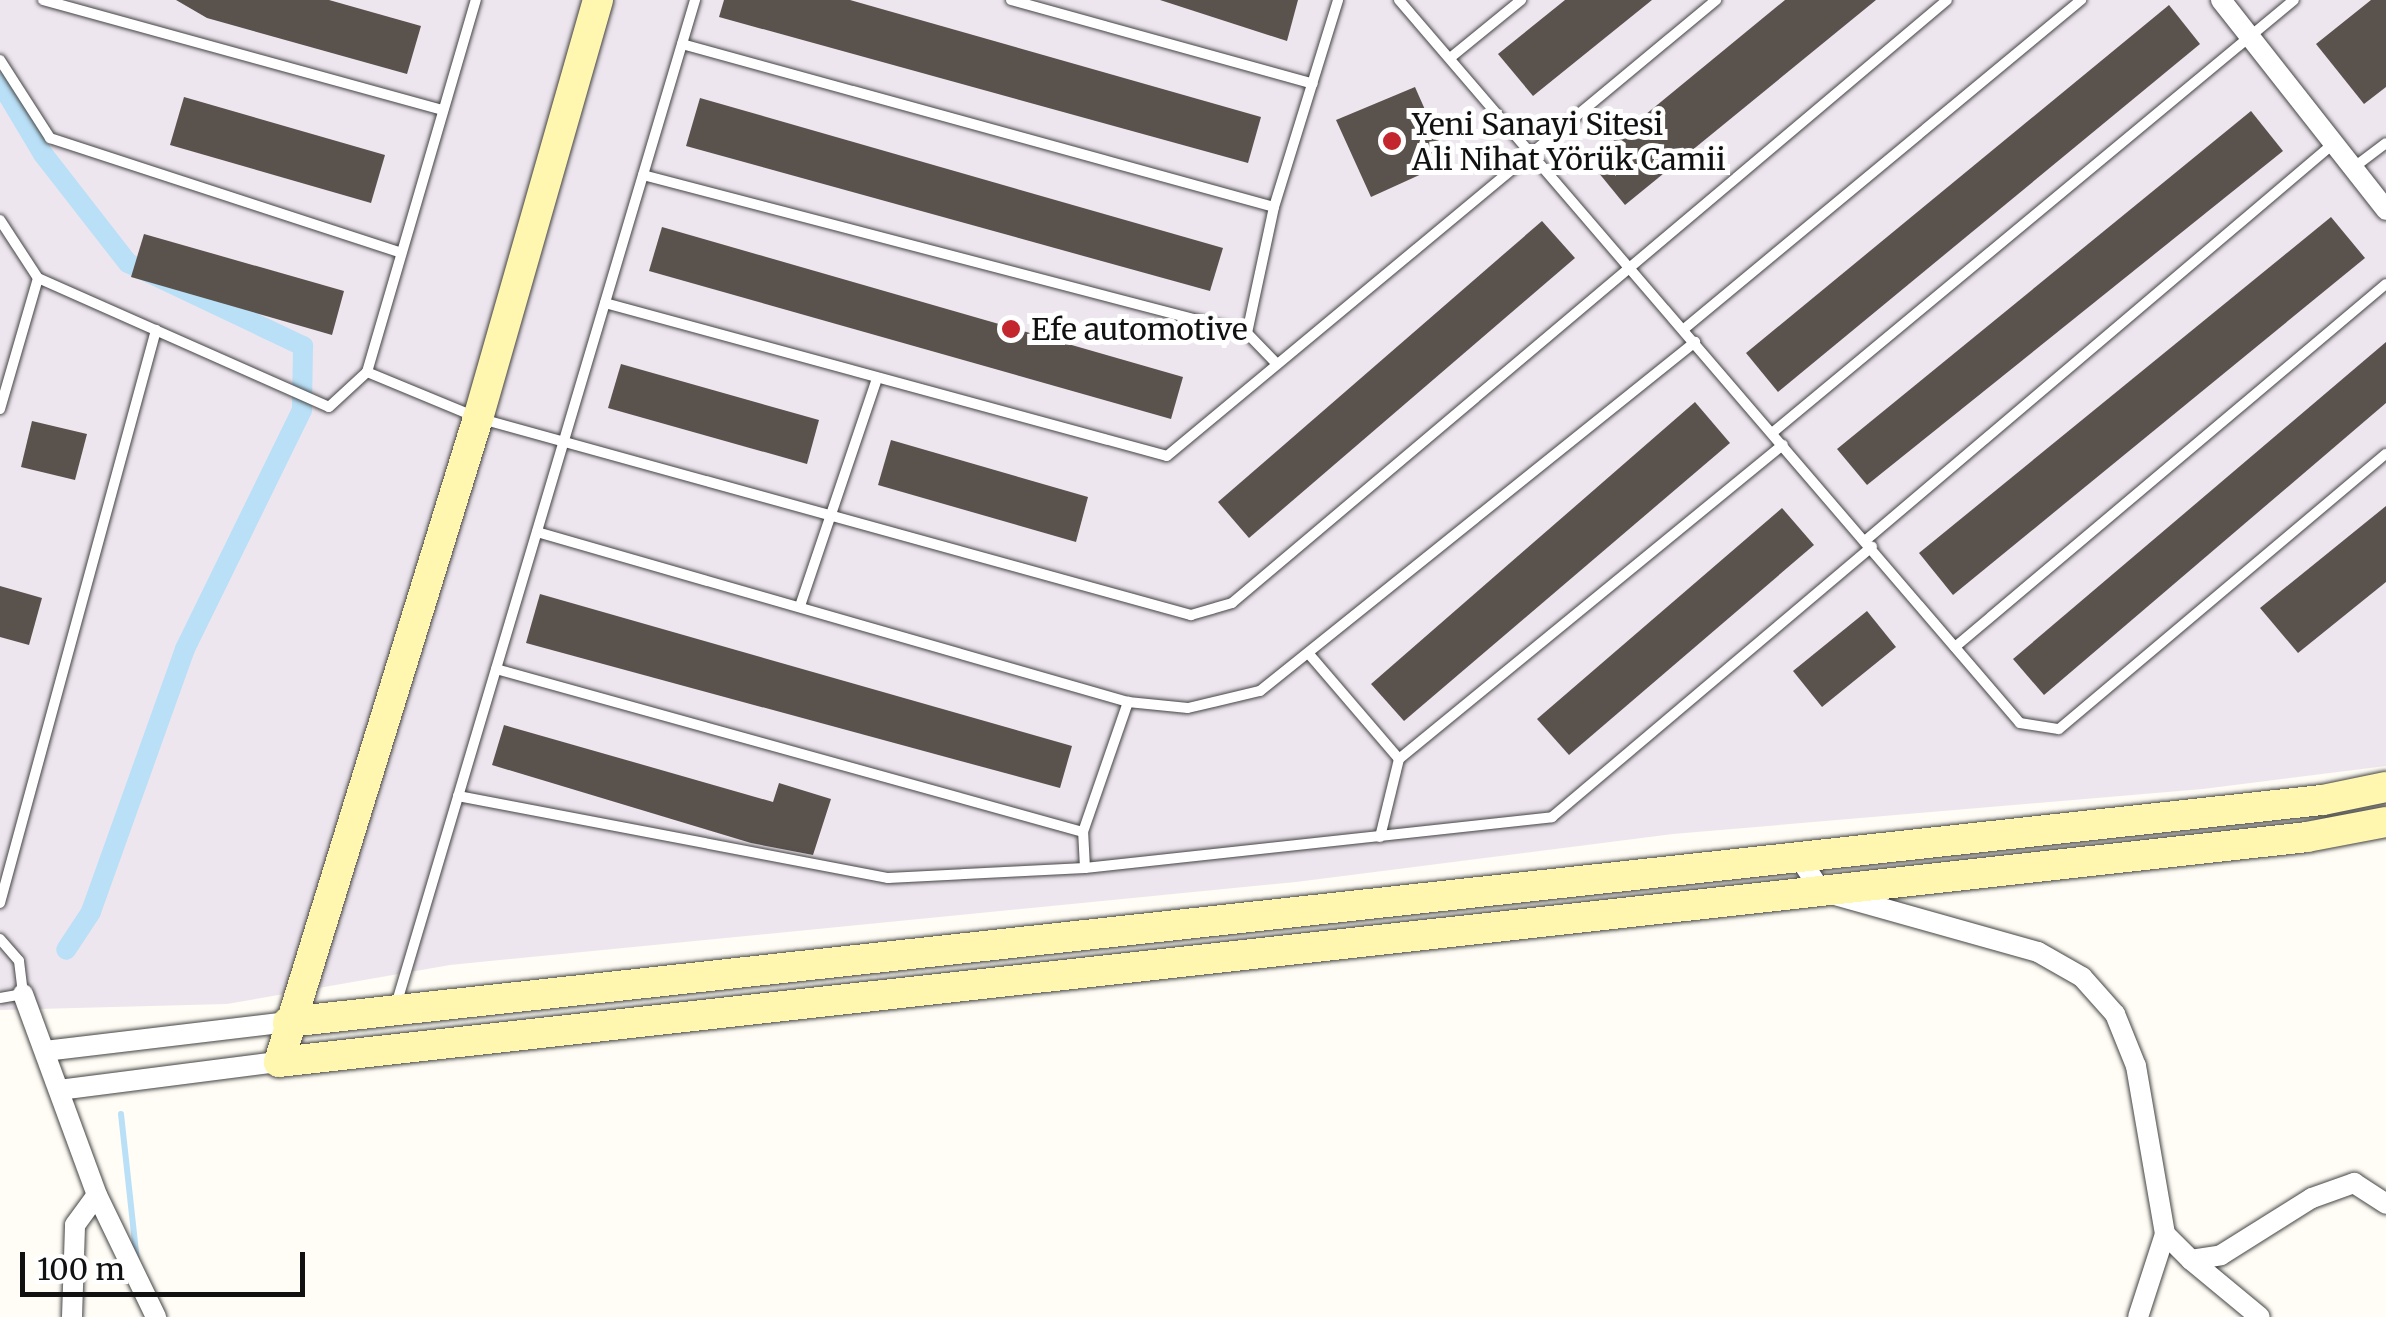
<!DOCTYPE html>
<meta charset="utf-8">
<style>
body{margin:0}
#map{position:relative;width:2386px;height:1317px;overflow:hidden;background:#fffdf5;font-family:Merriweather,serif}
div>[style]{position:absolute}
.industrial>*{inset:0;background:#eee6ef}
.stream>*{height:6px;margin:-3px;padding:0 3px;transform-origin:3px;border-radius:3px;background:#b9e0f7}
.canal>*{height:20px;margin:-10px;padding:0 10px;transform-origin:10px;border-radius:10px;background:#b9e0f7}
.building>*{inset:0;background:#5a524d}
.roads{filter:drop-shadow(0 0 2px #444) drop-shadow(0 0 2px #444)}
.lane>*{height:10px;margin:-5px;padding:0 5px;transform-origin:5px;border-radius:5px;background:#fff}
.street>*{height:20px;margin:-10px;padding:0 10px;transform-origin:10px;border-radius:10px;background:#fff}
.secondary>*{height:30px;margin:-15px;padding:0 15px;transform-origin:15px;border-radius:15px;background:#fff6b0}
.dots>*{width:28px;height:28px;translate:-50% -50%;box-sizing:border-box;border:5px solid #fff;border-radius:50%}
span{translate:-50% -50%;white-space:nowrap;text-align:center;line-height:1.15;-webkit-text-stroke:10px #fff;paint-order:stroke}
.poi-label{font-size:30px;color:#111}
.left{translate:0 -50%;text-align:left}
.scale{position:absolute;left:20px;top:1252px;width:285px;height:45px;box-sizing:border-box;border:5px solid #111;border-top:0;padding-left:12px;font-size:30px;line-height:35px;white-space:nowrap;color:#111;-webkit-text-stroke:8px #fff;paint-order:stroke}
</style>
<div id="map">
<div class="industrial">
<i style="clip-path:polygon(0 0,2386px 0,2386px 766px,2203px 789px,1673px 834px,1296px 882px,450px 965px,227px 1004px,0 1010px)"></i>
</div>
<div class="stream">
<i style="left:121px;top:1114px;width:148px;rotate:83.8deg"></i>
</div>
<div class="canal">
<i style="left:0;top:82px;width:84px;rotate:59.2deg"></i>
<i style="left:43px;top:154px;width:138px;rotate:52.1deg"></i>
<i style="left:128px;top:263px;width:194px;rotate:25.4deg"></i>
<i style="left:303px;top:346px;width:64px;rotate:90.9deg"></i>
<i style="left:302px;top:410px;width:266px;rotate:116.1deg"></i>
<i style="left:185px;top:649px;width:279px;rotate:109.7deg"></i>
<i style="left:91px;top:912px;width:45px;rotate:123.3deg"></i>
</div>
<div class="building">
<i style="clip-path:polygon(176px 0,329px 0,421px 26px,407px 74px,207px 18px)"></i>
<i style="clip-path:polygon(724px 0,850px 0,1261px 117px,1248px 163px,719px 17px)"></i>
<i style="clip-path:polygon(1160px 0,1298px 0,1287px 41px)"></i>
<i style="clip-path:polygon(1565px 0,1652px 0,1533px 96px,1498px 54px)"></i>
<i style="clip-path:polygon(1785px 0,1876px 0,1625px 205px,1589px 161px)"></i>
<i style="clip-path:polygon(2371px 0,2386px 0,2386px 87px,2364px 104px,2316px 44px)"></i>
<i style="clip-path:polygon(2169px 5px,2200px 44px,1778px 392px,1746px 353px)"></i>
<i style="clip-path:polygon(1415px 87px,1448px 162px,1371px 197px,1336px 120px)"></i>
<i style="clip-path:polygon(184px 97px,385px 155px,371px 203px,170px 145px)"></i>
<i style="clip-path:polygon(700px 98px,1223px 248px,1210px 291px,686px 146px)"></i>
<i style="clip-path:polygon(2251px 111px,2283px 151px,1867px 485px,1837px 449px)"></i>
<i style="clip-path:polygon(2331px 217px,2365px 258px,1953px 595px,1919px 553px)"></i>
<i style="clip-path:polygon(1542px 221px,1575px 258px,1249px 538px,1218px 502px)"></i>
<i style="clip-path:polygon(662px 227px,1183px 377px,1171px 419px,649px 271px)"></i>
<i style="clip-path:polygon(144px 234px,344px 291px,332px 335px,131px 277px)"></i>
<i style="clip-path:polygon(2386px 342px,2386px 403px,2044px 695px,2013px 659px)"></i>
<i style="clip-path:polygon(621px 364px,819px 420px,807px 464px,608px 408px)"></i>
<i style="clip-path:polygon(1695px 402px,1730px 443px,1404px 721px,1371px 684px)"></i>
<i style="clip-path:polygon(32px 421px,87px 434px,75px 480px,21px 467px)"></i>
<i style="clip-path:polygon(891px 440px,1088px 497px,1076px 542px,878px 485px)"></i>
<i style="clip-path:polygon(2386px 506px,2386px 582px,2298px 653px,2260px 608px)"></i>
<i style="clip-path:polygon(1782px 508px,1814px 545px,1569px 755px,1537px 719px)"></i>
<i style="clip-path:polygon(0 586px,42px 598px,29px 645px,0 637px)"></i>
<i style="clip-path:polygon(540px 594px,1072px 746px,1060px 788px,526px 643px)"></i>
<i style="clip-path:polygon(1867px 611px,1896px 647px,1822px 707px,1793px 671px)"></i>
<i style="clip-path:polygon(504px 725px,773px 802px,779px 783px,831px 799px,813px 855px,751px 843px,492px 765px)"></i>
</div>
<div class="roads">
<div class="lane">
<i style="left:43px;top:0;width:415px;rotate:15.4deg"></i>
<i style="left:1011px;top:0;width:313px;rotate:15.5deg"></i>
<i style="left:1399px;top:0;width:953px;rotate:49.34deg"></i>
<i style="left:2020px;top:723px;width:39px;rotate:9deg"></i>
<i style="left:2059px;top:729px;width:427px;rotate:-40.1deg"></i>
<i style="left:682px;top:44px;width:614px;rotate:15.39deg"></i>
<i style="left:1450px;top:58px;width:92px;rotate:-39.2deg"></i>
<i style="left:0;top:60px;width:93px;rotate:57.3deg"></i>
<i style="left:50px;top:138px;width:366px;rotate:18.1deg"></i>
<i style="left:2353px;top:168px;width:41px;rotate:-37.1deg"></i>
<i style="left:643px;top:175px;width:624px;rotate:14.66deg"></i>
<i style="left:0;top:220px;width:69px;rotate:56.8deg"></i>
<i style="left:38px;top:278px;width:318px;rotate:23.9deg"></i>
<i style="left:329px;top:407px;width:52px;rotate:-42.6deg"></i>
<i style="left:367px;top:372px;width:388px;rotate:-73.7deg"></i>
<i style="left:605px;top:303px;width:582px;rotate:15.23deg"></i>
<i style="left:1167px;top:456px;width:714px;rotate:-39.71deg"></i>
<i style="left:1684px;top:329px;width:516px;rotate:-39.65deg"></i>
<i style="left:1275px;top:362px;width:40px;rotate:-134deg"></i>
<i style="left:1247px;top:333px;width:129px;rotate:-77.9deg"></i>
<i style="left:1274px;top:207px;width:217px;rotate:-72.8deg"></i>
<i style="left:367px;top:372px;width:120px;rotate:22.5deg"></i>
<i style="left:478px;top:418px;width:740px;rotate:15.45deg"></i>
<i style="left:1191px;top:615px;width:43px;rotate:-16.3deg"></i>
<i style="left:1232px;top:603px;width:935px;rotate:-40.14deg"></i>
<i style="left:0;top:409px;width:136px;rotate:-73.8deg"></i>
<i style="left:1772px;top:433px;width:678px;rotate:-39.68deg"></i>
<i style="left:537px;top:532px;width:615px;rotate:16.05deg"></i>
<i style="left:1128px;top:702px;width:60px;rotate:5.7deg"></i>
<i style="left:1188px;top:708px;width:74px;rotate:-13.3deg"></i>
<i style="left:1260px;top:691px;width:558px;rotate:-38.74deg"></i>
<i style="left:1866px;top:540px;width:612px;rotate:-40.3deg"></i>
<i style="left:801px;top:603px;width:233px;rotate:-71.3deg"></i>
<i style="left:1955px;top:647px;width:563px;rotate:-40.11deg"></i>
<i style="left:1309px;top:654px;width:138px;rotate:49.4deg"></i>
<i style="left:496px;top:669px;width:609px;rotate:15.52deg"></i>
<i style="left:458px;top:796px;width:438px;rotate:10.8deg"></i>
<i style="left:888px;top:878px;width:197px;rotate:-2.9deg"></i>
<i style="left:1085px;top:868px;width:470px;rotate:-6.2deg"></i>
<i style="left:1552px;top:817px;width:419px;rotate:-40.2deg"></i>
<i style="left:1380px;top:837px;width:80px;rotate:-76.3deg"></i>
<i style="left:1399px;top:759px;width:496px;rotate:-39.3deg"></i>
<i style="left:1085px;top:868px;width:36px;rotate:-93deg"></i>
<i style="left:1083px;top:832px;width:138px;rotate:-70.9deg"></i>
<i style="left:0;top:903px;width:594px;rotate:-74.77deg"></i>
<i style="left:0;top:939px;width:29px;rotate:49deg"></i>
<i style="left:19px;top:961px;width:33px;rotate:83deg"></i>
<i style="left:23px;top:994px;width:23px;rotate:170deg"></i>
<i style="left:396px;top:1005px;width:1049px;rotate:-73.43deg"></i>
</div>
<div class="street">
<i style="left:2221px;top:0;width:267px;rotate:51.8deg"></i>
<i style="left:1797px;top:854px;width:44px;rotate:57deg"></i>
<i style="left:1821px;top:891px;width:225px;rotate:15.7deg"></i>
<i style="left:2038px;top:952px;width:51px;rotate:29.6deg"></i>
<i style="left:2082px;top:977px;width:50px;rotate:48.3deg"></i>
<i style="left:2115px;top:1014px;width:56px;rotate:68deg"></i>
<i style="left:2136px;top:1066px;width:170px;rotate:80.2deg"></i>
<i style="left:2165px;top:1234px;width:87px;rotate:108deg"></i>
<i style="left:23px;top:994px;width:214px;rotate:69.8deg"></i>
<i style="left:97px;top:1195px;width:136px;rotate:64.2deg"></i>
<i style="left:45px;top:1051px;width:245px;rotate:-6.8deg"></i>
<i style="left:59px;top:1090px;width:222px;rotate:-7.3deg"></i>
<i style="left:2165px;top:1234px;width:37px;rotate:45deg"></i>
<i style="left:2191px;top:1260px;width:30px;rotate:-9deg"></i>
<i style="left:2221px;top:1255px;width:107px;rotate:-32.1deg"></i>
<i style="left:2312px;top:1198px;width:45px;rotate:-19.7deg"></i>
<i style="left:2354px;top:1183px;width:38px;rotate:33deg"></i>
<i style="left:2191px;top:1260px;width:89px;rotate:39.6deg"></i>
<i style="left:72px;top:1317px;width:92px;rotate:-88.1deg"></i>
<i style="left:75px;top:1225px;width:37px;rotate:-54deg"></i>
</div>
<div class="secondary">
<i style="left:598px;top:0;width:435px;rotate:106deg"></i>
<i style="left:478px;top:418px;width:674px;rotate:107.17deg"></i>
<i style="left:279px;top:1062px;width:2040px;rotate:-6.33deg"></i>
<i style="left:2307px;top:837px;width:80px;rotate:-10.8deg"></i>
<i style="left:288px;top:1022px;width:2047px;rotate:-6.23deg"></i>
<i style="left:2323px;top:800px;width:64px;rotate:-11.7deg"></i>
</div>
</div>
<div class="dots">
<i style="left:1392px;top:141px;background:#c4262e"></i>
<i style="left:1011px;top:329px;background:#c4262e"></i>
</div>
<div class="poi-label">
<span class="left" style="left:1412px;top:141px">Yeni Sanayi Sitesi<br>Ali Nihat Yörük Camii</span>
<span class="left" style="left:1031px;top:329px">Efe automotive</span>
</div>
<div class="scale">100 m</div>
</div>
